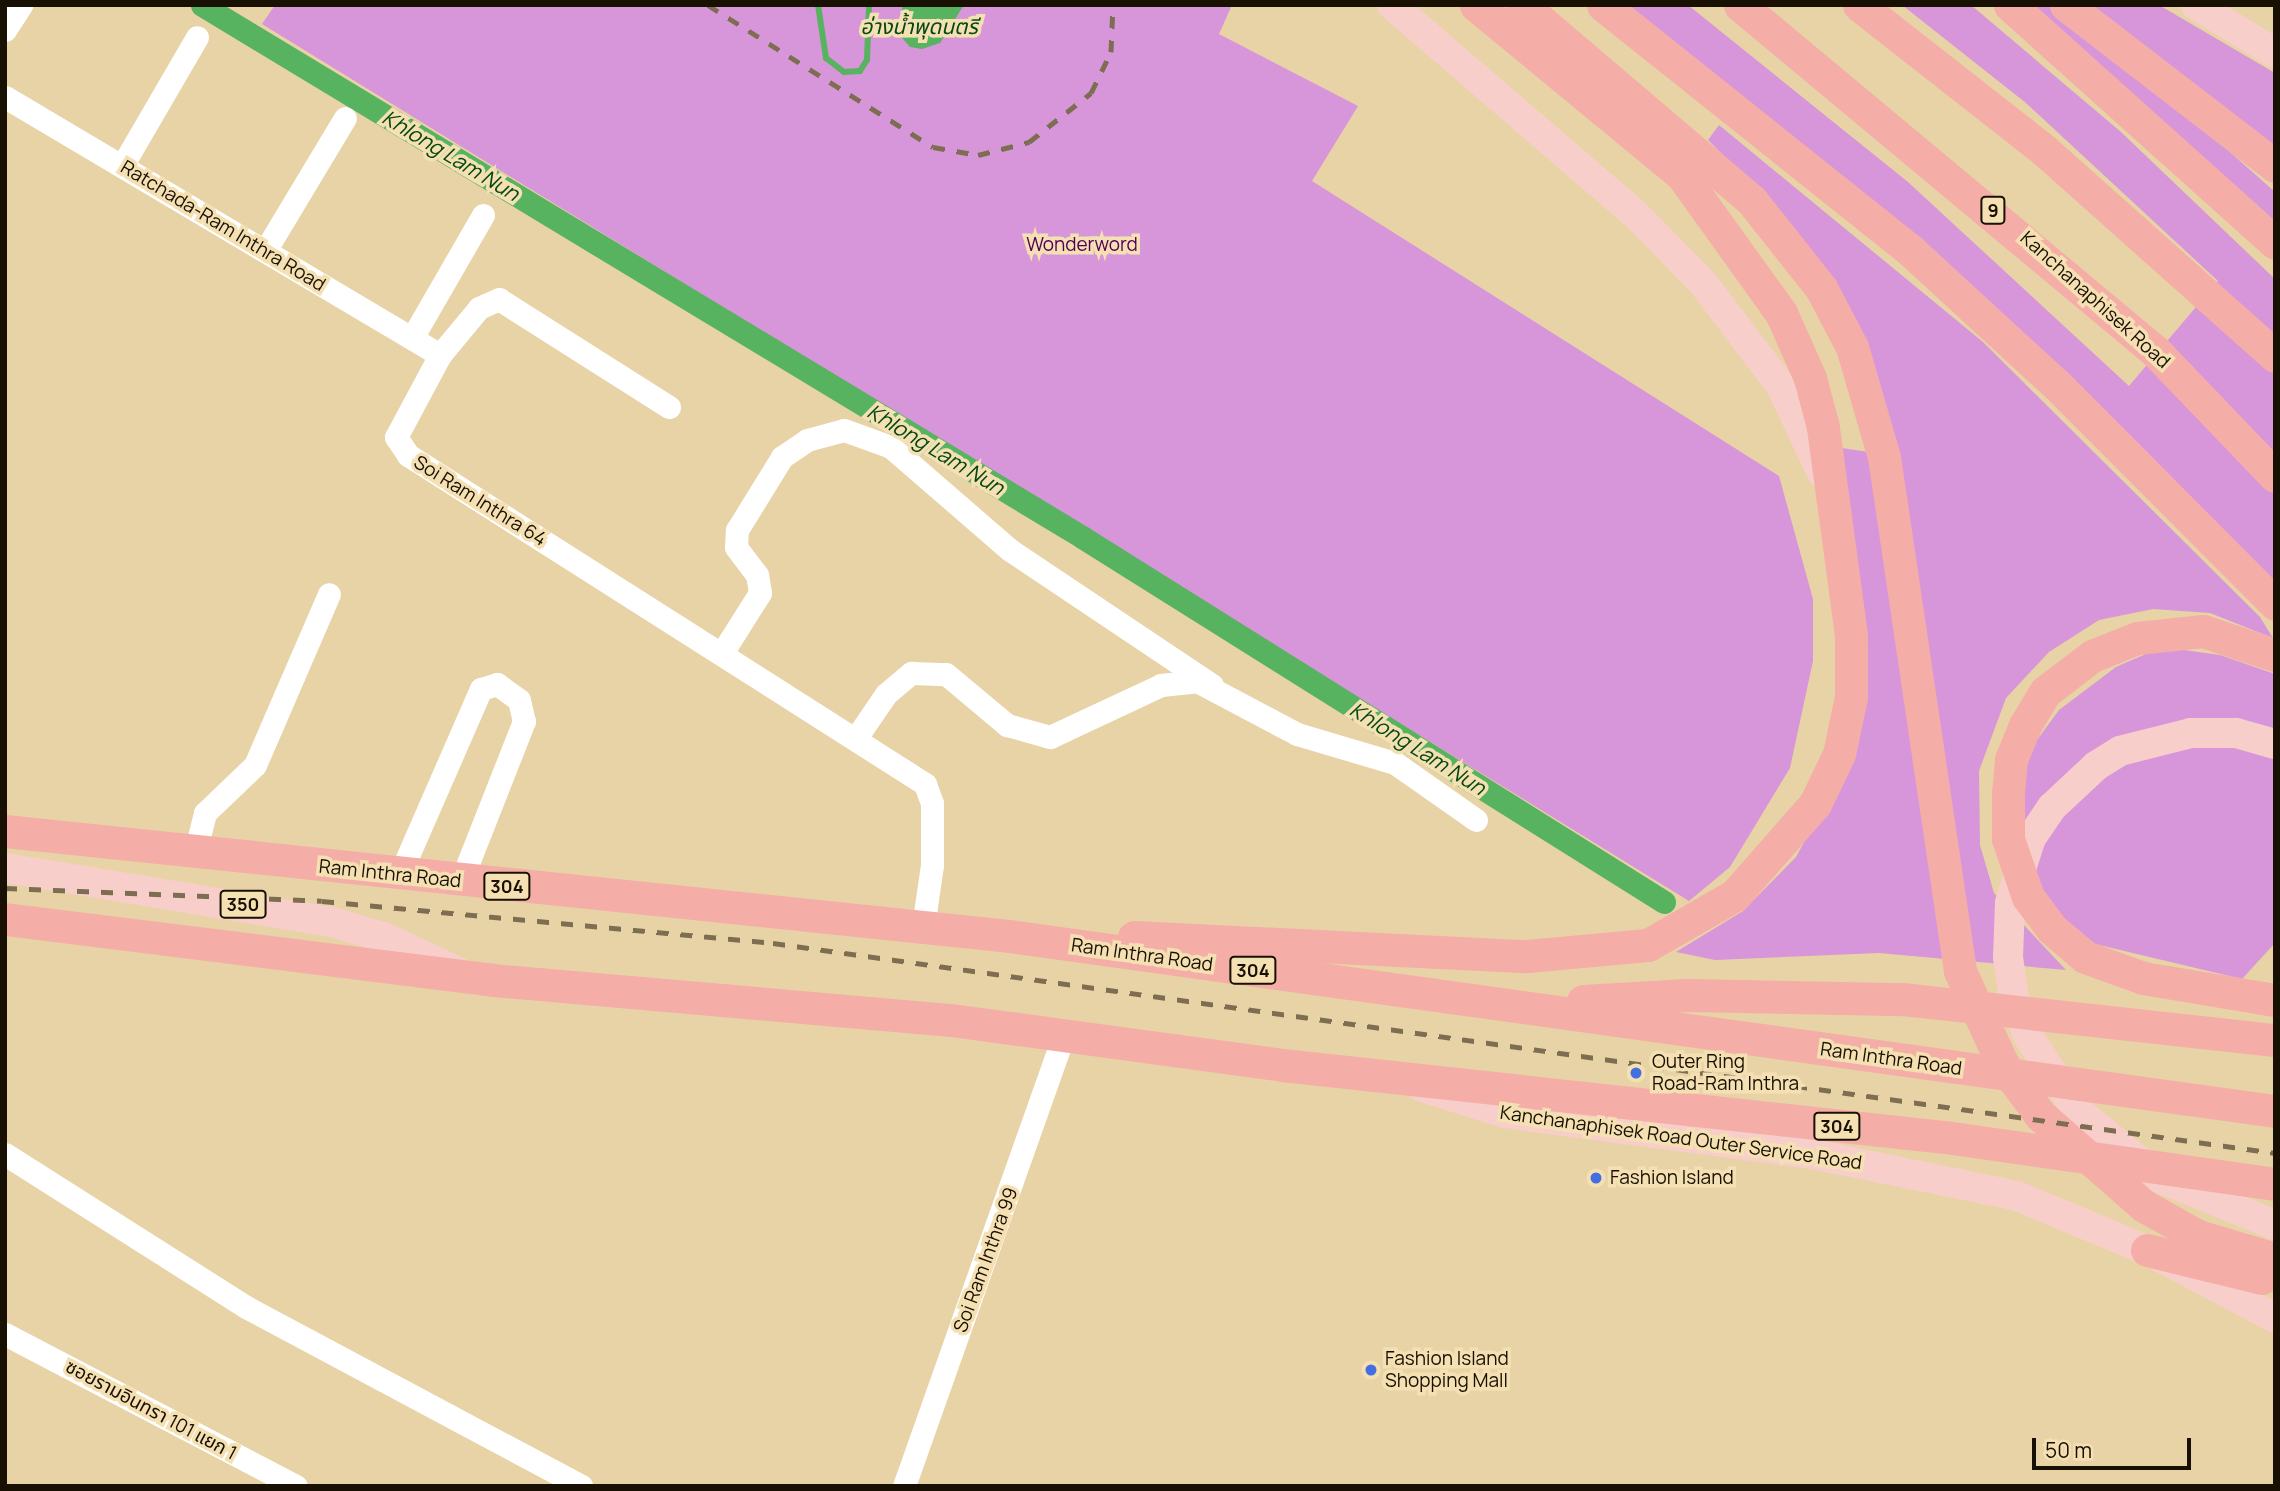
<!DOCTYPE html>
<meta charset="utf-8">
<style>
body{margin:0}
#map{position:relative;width:2280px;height:1491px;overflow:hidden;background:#e8d3a6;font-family:Manrope,"Noto Sans Thai",sans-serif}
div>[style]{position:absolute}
.green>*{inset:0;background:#d796da}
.water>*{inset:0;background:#58b360}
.stream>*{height:6px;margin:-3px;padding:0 3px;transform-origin:3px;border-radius:3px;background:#58b360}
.canal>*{height:23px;margin:-11.5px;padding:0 11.5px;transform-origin:11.5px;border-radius:11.5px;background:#58b360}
.minor>*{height:23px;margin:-11.5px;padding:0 11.5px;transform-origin:11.5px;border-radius:11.5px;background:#fff}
.major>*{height:30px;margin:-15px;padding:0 15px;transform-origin:15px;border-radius:15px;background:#f8ceca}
.highway>*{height:33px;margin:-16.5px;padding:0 16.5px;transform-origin:16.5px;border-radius:16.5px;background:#f4aea7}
.rail>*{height:5px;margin-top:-2.5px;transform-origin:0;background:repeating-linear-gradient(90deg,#7d6e51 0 12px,transparent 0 24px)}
.dots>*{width:19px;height:19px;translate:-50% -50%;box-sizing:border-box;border:4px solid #f5e0b3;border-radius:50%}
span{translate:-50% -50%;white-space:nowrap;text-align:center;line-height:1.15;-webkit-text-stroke:7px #f5e0b3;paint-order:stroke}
.shield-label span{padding:2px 5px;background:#f5e0b3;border:2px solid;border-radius:5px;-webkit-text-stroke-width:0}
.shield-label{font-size:18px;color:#181002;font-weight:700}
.street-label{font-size:19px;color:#181002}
.park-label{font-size:19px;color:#500155}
.poi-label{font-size:19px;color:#181002}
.left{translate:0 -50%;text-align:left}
.water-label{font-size:21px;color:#034811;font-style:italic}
.frame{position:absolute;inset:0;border:7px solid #181002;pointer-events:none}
.scale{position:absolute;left:2032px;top:1438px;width:159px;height:32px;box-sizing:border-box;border:4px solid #181002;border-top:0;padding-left:9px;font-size:21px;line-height:24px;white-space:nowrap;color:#181002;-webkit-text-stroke:5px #f5e0b3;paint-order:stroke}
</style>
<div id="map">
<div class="green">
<i style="clip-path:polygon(275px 5px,1232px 5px,1219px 34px,1358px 106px,1312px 181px,1779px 476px,1813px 599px,1813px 661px,1790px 768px,1730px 867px,1689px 901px,262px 24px)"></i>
<i style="clip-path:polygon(1619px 5px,1688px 5px,1908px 182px,2129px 386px,2218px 281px,2026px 103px,1902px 5px,1971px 5px,2121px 132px,2275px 279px,2275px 587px)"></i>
<i style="clip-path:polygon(2022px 5px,2047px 5px,2150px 81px,2275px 192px,2275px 229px)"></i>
<i style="clip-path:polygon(2089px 5px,2159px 5px,2275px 73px,2275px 148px)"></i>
<i style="clip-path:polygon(1719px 125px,1983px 342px,2260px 617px,2273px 638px,2210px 613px,2153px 609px,2099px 620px,2049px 652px,2006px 698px,1979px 771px,1980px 845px,1994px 893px,2066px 970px,1879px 953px,1715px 960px,1676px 952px,1743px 911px,1796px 857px,1848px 761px,1842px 448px,1888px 455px,1766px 198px,1708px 140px)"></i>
<i style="clip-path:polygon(2162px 647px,2220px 655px,2275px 674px,2275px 943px,2242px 979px,2095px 944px,2041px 899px,2020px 827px,2026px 755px,2059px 710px,2116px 667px)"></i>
</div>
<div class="water">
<i style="clip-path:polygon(903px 5px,964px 5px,940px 43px,922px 49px,910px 47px,897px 32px)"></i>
</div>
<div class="stream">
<i style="left:818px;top:5px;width:54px;rotate:81.4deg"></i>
<i style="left:826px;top:58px;width:23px;rotate:38deg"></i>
<i style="left:844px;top:72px;width:16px;rotate:-4deg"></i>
<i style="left:860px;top:71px;width:13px;rotate:-58deg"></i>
<i style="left:867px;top:60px;width:55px;rotate:-87.9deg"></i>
</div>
<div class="canal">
<i style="left:202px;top:5px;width:1028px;rotate:31.15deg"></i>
<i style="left:1082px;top:537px;width:687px;rotate:32.09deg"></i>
</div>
<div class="minor">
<i style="left:5px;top:30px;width:30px;rotate:-57deg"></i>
<i style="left:5px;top:97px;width:506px;rotate:30.67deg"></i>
<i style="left:122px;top:166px;width:149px;rotate:-59.8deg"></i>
<i style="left:265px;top:251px;width:155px;rotate:-59deg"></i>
<i style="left:412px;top:338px;width:142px;rotate:-60deg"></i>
<i style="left:669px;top:407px;width:201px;rotate:-147.6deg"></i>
<i style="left:499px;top:299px;width:22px;rotate:156deg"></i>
<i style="left:479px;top:308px;width:61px;rotate:129.7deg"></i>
<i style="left:440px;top:355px;width:93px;rotate:118.2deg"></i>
<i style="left:396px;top:437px;width:22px;rotate:56deg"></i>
<i style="left:408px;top:455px;width:613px;rotate:32.47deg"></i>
<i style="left:925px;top:784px;width:20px;rotate:70deg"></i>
<i style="left:932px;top:803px;width:62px;rotate:90deg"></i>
<i style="left:932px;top:865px;width:63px;rotate:98.3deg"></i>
<i style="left:722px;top:653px;width:71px;rotate:-57.7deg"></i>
<i style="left:760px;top:593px;width:18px;rotate:-99deg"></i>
<i style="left:757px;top:575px;width:35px;rotate:-127deg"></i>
<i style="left:736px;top:547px;width:17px;rotate:-87deg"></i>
<i style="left:737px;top:530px;width:86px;rotate:-58.3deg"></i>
<i style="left:782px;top:457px;width:30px;rotate:-34deg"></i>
<i style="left:807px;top:440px;width:38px;rotate:-15deg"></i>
<i style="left:844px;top:430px;width:50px;rotate:19.9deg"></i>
<i style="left:891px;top:447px;width:157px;rotate:40.9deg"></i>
<i style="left:1010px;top:550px;width:243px;rotate:33.8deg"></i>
<i style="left:856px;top:738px;width:53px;rotate:-55.7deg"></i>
<i style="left:886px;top:694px;width:33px;rotate:-40deg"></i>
<i style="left:911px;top:673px;width:35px;rotate:2deg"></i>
<i style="left:946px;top:674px;width:80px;rotate:39.9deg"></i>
<i style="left:1007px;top:725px;width:45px;rotate:15.6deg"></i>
<i style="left:1050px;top:737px;width:123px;rotate:-25.1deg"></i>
<i style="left:1161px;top:685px;width:36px;rotate:-6deg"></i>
<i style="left:1197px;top:681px;width:113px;rotate:27.9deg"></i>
<i style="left:1297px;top:734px;width:102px;rotate:16.5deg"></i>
<i style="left:1395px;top:763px;width:99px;rotate:35.1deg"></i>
<i style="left:195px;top:853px;width:41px;rotate:-76deg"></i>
<i style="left:205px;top:813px;width:69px;rotate:-43.8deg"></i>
<i style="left:255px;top:765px;width:186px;rotate:-66.6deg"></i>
<i style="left:400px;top:874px;width:202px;rotate:-66.4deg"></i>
<i style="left:481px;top:689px;width:17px;rotate:-17deg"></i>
<i style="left:497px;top:684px;width:27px;rotate:36deg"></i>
<i style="left:519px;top:700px;width:22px;rotate:77deg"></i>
<i style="left:524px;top:721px;width:172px;rotate:111.5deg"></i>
<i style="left:5px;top:1154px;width:285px;rotate:32.4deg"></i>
<i style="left:246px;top:1307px;width:380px;rotate:28.1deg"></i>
<i style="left:5px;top:1334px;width:328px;rotate:27.6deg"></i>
<i style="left:904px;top:1486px;width:479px;rotate:-70.5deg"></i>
</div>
<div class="major">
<i style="left:1392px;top:5px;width:321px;rotate:40.7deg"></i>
<i style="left:1635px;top:214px;width:97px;rotate:45.4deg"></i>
<i style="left:1703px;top:283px;width:129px;rotate:52.9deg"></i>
<i style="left:1781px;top:386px;width:96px;rotate:64.8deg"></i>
<i style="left:2196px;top:5px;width:92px;rotate:31.3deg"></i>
<i style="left:2275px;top:744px;width:41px;rotate:-164.2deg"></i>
<i style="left:2236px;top:733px;width:45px;rotate:180deg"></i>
<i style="left:2191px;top:733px;width:73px;rotate:165.8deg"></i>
<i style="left:2120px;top:751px;width:28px;rotate:148deg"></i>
<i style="left:2096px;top:766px;width:60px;rotate:137deg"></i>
<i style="left:2052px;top:807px;width:37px;rotate:124deg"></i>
<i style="left:2031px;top:838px;width:68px;rotate:107.9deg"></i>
<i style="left:2010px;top:903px;width:54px;rotate:92.1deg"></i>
<i style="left:2008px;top:957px;width:42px;rotate:81.9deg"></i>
<i style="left:2014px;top:999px;width:40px;rotate:69deg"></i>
<i style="left:2028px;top:1036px;width:89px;rotate:56.5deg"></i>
<i style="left:2077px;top:1110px;width:107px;rotate:39.3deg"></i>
<i style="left:2160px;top:1178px;width:124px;rotate:22.2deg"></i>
<i style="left:5px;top:868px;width:331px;rotate:9.4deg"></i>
<i style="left:332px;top:922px;width:56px;rotate:16.5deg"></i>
<i style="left:386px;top:938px;width:85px;rotate:25.1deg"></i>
<i style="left:1422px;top:1087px;width:87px;rotate:17.4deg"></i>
<i style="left:1505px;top:1113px;width:311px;rotate:7.6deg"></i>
<i style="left:1813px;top:1154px;width:208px;rotate:11.6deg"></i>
<i style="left:2017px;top:1196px;width:141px;rotate:22.6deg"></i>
<i style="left:2147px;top:1250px;width:145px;rotate:28deg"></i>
</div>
<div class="highway">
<i style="left:1522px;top:5px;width:302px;rotate:40.4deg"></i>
<i style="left:1752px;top:201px;width:111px;rotate:51.6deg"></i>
<i style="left:1821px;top:288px;width:67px;rotate:62.3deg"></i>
<i style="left:1852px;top:347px;width:115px;rotate:73.8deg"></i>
<i style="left:1884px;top:457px;width:520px;rotate:81.59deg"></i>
<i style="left:1960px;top:971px;width:101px;rotate:65.5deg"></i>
<i style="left:2002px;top:1063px;width:64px;rotate:53.8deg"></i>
<i style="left:2040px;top:1115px;width:138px;rotate:41.2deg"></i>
<i style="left:2144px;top:1206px;width:62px;rotate:29.1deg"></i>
<i style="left:2198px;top:1236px;width:80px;rotate:16.6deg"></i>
<i style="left:1603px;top:5px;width:393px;rotate:38.6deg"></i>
<i style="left:1910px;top:250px;width:200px;rotate:42.6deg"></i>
<i style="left:2057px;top:385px;width:309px;rotate:45.1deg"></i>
<i style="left:1740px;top:5px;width:542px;rotate:39.83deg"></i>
<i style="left:2156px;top:352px;width:172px;rotate:46.2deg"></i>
<i style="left:1859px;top:5px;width:236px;rotate:38.1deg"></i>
<i style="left:2045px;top:151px;width:308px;rotate:41.7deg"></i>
<i style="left:2010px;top:5px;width:356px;rotate:41.9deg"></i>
<i style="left:2066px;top:5px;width:264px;rotate:37.6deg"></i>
<i style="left:2275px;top:655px;width:76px;rotate:-161.6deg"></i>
<i style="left:2203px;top:631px;width:66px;rotate:173.9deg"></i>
<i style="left:2137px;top:638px;width:48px;rotate:158.2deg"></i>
<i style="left:2092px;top:656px;width:59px;rotate:142.5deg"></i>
<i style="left:2045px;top:692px;width:39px;rotate:121deg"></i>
<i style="left:2025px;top:725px;width:37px;rotate:112deg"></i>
<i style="left:2011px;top:759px;width:35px;rotate:95deg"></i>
<i style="left:2008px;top:794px;width:45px;rotate:90deg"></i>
<i style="left:2008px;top:839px;width:61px;rotate:71deg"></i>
<i style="left:2028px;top:897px;width:40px;rotate:53deg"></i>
<i style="left:2052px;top:929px;width:43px;rotate:40.3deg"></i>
<i style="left:2085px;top:957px;width:62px;rotate:19.9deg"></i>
<i style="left:2143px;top:978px;width:134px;rotate:9.5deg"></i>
<i style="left:5px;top:831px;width:1009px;rotate:5.97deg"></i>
<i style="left:1009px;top:936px;width:1278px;rotate:7.87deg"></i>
<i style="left:5px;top:919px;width:492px;rotate:7.1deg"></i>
<i style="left:493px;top:980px;width:460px;rotate:5deg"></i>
<i style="left:951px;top:1020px;width:334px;rotate:7.7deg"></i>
<i style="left:1282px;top:1065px;width:667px;rotate:6.2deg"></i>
<i style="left:1945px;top:1137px;width:333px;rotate:8.1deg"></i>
<i style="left:1134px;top:937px;width:393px;rotate:2.8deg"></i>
<i style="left:1527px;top:956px;width:121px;rotate:-5.2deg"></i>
<i style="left:1648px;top:945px;width:100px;rotate:-29.9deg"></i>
<i style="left:1735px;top:895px;width:121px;rotate:-48.7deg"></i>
<i style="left:1815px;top:804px;width:55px;rotate:-64.4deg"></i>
<i style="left:1839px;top:754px;width:58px;rotate:-78.1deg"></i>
<i style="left:1851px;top:697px;width:62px;rotate:-90deg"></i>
<i style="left:1851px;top:635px;width:210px;rotate:-97.7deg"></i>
<i style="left:1823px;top:427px;width:51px;rotate:-104.9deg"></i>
<i style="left:1810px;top:378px;width:71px;rotate:-114deg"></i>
<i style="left:1781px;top:313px;width:170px;rotate:-125.7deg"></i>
<i style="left:1682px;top:175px;width:267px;rotate:-140.5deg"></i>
<i style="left:1583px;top:1001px;width:103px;rotate:-3.3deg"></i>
<i style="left:1686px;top:995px;width:216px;rotate:1.1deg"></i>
<i style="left:1902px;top:999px;width:375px;rotate:6.3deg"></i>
<i style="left:2147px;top:1250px;width:118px;rotate:13.7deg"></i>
</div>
<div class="rail">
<i style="left:708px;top:5px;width:266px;rotate:32.3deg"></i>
<i style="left:933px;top:147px;width:46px;rotate:10.1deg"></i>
<i style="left:978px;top:155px;width:53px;rotate:-14.3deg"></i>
<i style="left:1029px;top:142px;width:79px;rotate:-38.3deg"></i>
<i style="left:1091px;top:93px;width:46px;rotate:-64deg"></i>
<i style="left:1111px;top:52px;width:47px;rotate:-87.6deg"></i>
<i style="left:5px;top:888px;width:317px;rotate:2.3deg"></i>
<i style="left:322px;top:901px;width:453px;rotate:5.3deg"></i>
<i style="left:773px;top:943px;width:1517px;rotate:7.96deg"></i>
</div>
<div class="dots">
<i style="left:1636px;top:1073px;background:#436fe0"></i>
<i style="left:1596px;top:1178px;background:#436fe0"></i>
<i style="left:1371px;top:1370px;background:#436fe0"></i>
</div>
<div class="shield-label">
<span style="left:1993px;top:210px">9</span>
<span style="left:507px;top:886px">304</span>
<span style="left:243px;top:904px">350</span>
<span style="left:1253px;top:970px">304</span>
<span style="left:1837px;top:1126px">304</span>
</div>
<div class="street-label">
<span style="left:223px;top:226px;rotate:31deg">Ratchada-Ram Inthra Road</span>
<span style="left:2095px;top:300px;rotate:42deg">Kanchanaphisek Road</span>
<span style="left:480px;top:501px;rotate:32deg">Soi Ram Inthra 64</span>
<span style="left:390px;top:874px;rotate:6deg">Ram Inthra Road</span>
<span style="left:1142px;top:955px;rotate:8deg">Ram Inthra Road</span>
<span style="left:1891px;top:1059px;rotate:8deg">Ram Inthra Road</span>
<span style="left:1681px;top:1138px;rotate:8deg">Kanchanaphisek Road Outer Service Road</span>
<span style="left:986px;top:1260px;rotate:-70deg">Soi Ram Inthra 99</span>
<span style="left:151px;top:1410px;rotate:28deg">ซอยรามอินทรา 101 แยก 1</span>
</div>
<div class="park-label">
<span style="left:1082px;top:245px">Wonderword</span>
</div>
<div class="poi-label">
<span class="left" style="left:1652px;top:1073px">Outer Ring<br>Road-Ram Inthra</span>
<span class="left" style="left:1610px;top:1178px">Fashion Island</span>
<span class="left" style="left:1385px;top:1370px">Fashion Island<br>Shopping Mall</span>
</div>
<div class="water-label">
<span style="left:919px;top:26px">อ่างน้ำพุดนตรี</span>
<span style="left:451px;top:155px;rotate:31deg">Khlong Lam Nun</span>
<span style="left:936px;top:449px;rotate:31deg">Khlong Lam Nun</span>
<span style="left:1418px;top:748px;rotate:32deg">Khlong Lam Nun</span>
</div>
<div class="frame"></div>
<div class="scale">50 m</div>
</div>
